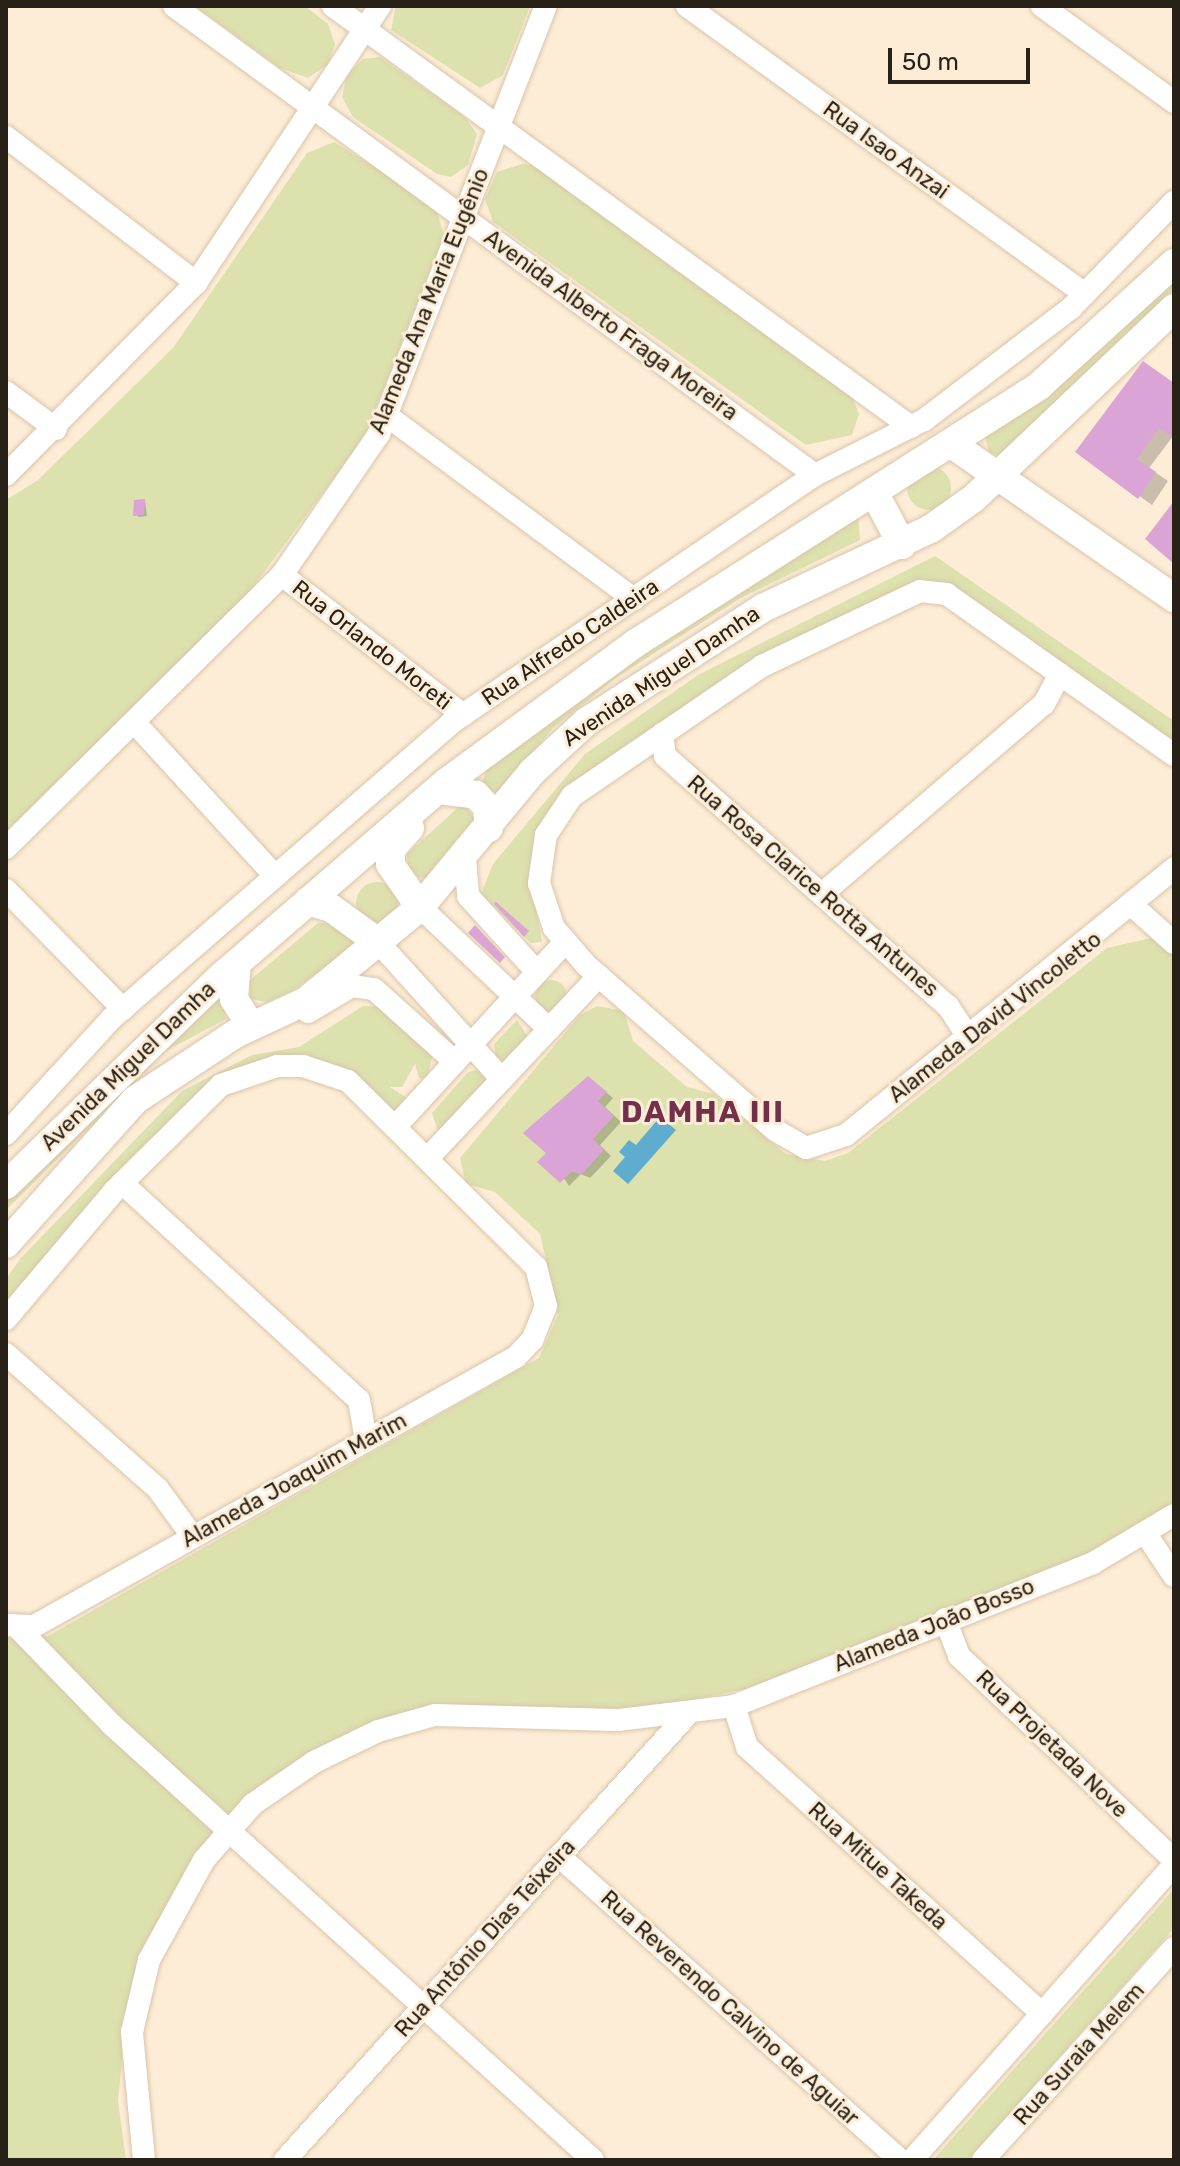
<!DOCTYPE html>
<meta charset="utf-8">
<style>
body{margin:0}
#map{position:relative;width:1180px;height:2166px;overflow:hidden;background:#fdedd7;font-family:Rubik,sans-serif}
div>[style]{position:absolute}
.green>*{inset:0;background:#dce1ae}
.round{border-radius:50%}
.water>*{inset:0;background:#5eadcf}
.shadow>*{inset:0;background:#0003}
.building>*{inset:0;background:#dba4d6}
.roads{filter:drop-shadow(0 0 2px #d9c5aa) drop-shadow(0 0 2px #d9c5aa)}
.minor>*{height:22px;margin:-11px;padding:0 11px;transform-origin:11px;border-radius:11px;background:#fff}
.tertiary>*{height:28px;margin:-14px;padding:0 14px;transform-origin:14px;border-radius:14px;background:#fff}
span{translate:-50% -50%;white-space:nowrap;text-align:center;line-height:1.15;-webkit-text-stroke:6px #fdedd7;paint-order:stroke}
.street-label{font-size:22px;color:#282117}
.district-label{font-size:30px;color:#74304b;font-weight:700;letter-spacing:2px}
.frame{position:absolute;inset:0;border:8px solid #282117;pointer-events:none}
.scale{position:absolute;left:888px;top:48px;width:142px;height:36px;box-sizing:border-box;border:4px solid #282117;border-top:0;padding-left:10px;font-size:24px;line-height:28px;white-space:nowrap;color:#282117;-webkit-text-stroke:6px #fdedd7;paint-order:stroke}
</style>
<div id="map">
<div class="green">
<i style="clip-path:polygon(195px 6px,305px 6px,328px 24px,335px 45px,328px 64px,308px 78px,280px 68px)"></i>
<i style="clip-path:polygon(396px 6px,530px 6px,503px 75px,480px 88px,391px 30px)"></i>
<i style="clip-path:polygon(380px 57px,465px 117px,477px 134px,468px 165px,451px 177px,437px 174px,353px 117px,342px 97px,347px 75px,363px 59px)"></i>
<i style="clip-path:polygon(334px 142px,435px 205px,444px 236px,365px 436px,250px 591px,6px 833px,6px 500px,38px 480px,173px 348px,307px 153px)"></i>
<i style="clip-path:polygon(522px 164px,539px 166px,851px 394px,859px 414px,852px 435px,806px 445px,493px 222px,485px 199px,497px 172px)"></i>
<i style="clip-path:polygon(1174px 268px,1174px 289px,1119px 346px,1001px 456px,989px 452px,984px 432px)"></i>
<i class="round" style="left:907px;top:466px;width:44px;height:44px"></i>
<i style="clip-path:polygon(858px 512px,860px 540px,739px 599px,617px 677px,553px 728px,502px 791px,491px 793px,482px 783px,491px 756px)"></i>
<i style="clip-path:polygon(935px 556px,1174px 721px,1174px 742px,959px 589px,921px 584px,570px 790px,536px 908px,542px 942px,531px 943px,481px 894px,493px 864px,585px 754px,698px 675px)"></i>
<i style="clip-path:polygon(463px 803px,474px 818px,425px 879px,409px 873px,407px 854px)"></i>
<i class="round" style="left:356px;top:882px;width:42px;height:42px"></i>
<i style="clip-path:polygon(318px 923px,334px 923px,356px 941px,353px 948px,290px 992px,267px 1002px,250px 999px,250px 980px)"></i>
<i style="clip-path:polygon(1151px 938px,1174px 950px,1174px 1508px,1101px 1551px,756px 1687px,645px 1709px,450px 1707px,245px 1802px,127px 2010px,118px 2101px,126px 2160px,6px 2160px,6px 1638px,48px 1636px,539px 1358px,558px 1315px,540px 1234px,495px 1192px,466px 1184px,460px 1158px,580px 1015px,597px 1006px,624px 1011px,633px 1041px,687px 1087px,714px 1094px,786px 1154px,825px 1161px,848px 1153px,1107px 948px)"></i>
<i class="round" style="left:535px;top:980px;width:32px;height:32px"></i>
<i style="clip-path:polygon(223px 986px,226px 1019px,166px 1051px,6px 1210px,6px 1193px)"></i>
<i style="clip-path:polygon(363px 1006px,380px 1007px,432px 1056px,428px 1078px,419px 1078px,415px 1064px,402px 1087px,390px 1087px,407px 1098px,396px 1112px,382px 1101px,254px 1063px,6px 1307px,6px 1279px,20px 1259px,182px 1091px,252px 1055px,299px 1047px)"></i>
<i style="clip-path:polygon(517px 1020px,529px 1039px,504px 1063px,497px 1061px,494px 1044px)"></i>
<i style="clip-path:polygon(479px 1070px,487px 1080px,438px 1131px,432px 1113px,468px 1072px)"></i>
<i style="clip-path:polygon(1174px 1889px,1174px 1928px,968px 2160px,933px 2160px)"></i>
</div>
<div class="water">
<i style="clip-path:polygon(660px 1117px,676px 1130px,628px 1184px,613px 1171px,625px 1157px,619px 1152px,629px 1140px,636px 1145px)"></i>
</div>
<div class="shadow">
<i style="clip-path:polygon(1174px 383px,1174px 435px,1149px 468px,1168px 481px,1152px 505px,1078px 452px)"></i>
<i style="clip-path:polygon(145px 501px,147px 516px,138px 517px,136px 502px)"></i>
<i style="clip-path:polygon(588px 1078px,613px 1098px,605px 1107px,621px 1122px,600px 1145px,611px 1156px,590px 1178px,581px 1174px,569px 1186px,548px 1153px)"></i>
</div>
<div class="building">
<i style="clip-path:polygon(1143px 361px,1174px 383px,1174px 438px,1159px 428px,1137px 459px,1156px 472px,1138px 499px,1075px 452px)"></i>
<i style="clip-path:polygon(145px 499px,144px 515px,133px 516px,134px 500px)"></i>
<i style="clip-path:polygon(1174px 501px,1174px 564px,1145px 539px)"></i>
<i style="clip-path:polygon(496px 902px,529px 931px,524px 937px,494px 904px)"></i>
<i style="clip-path:polygon(475px 925px,505px 957px,500px 963px,468px 933px)"></i>
<i style="clip-path:polygon(588px 1076px,607px 1092px,598px 1101px,614px 1116px,593px 1139px,604px 1150px,581px 1175px,572px 1171px,560px 1183px,537px 1162px,546px 1153px,523px 1133px)"></i>
</div>
<div class="roads">
<div class="minor">
<i style="left:174px;top:6px;width:794px;rotate:36.19deg"></i>
<i style="left:333px;top:6px;width:715px;rotate:36.07deg"></i>
<i style="left:687px;top:6px;width:491px;rotate:35.9deg"></i>
<i style="left:1042px;top:6px;width:163px;rotate:36deg"></i>
<i style="left:6px;top:137px;width:240px;rotate:37.5deg"></i>
<i style="left:6px;top:392px;width:62px;rotate:36.5deg"></i>
<i style="left:386px;top:415px;width:309px;rotate:36.6deg"></i>
<i style="left:6px;top:475px;width:270px;rotate:-45.3deg"></i>
<i style="left:196px;top:283px;width:333px;rotate:-56.4deg"></i>
<i style="left:282px;top:575px;width:229px;rotate:37.7deg"></i>
<i style="left:134px;top:722px;width:209px;rotate:47.5deg"></i>
<i style="left:662px;top:734px;width:22px;rotate:82deg"></i>
<i style="left:665px;top:756px;width:378px;rotate:41.5deg"></i>
<i style="left:948px;top:1006px;width:37px;rotate:57deg"></i>
<i style="left:1174px;top:755px;width:278px;rotate:-144.7deg"></i>
<i style="left:947px;top:594px;width:27px;rotate:-174deg"></i>
<i style="left:920px;top:591px;width:175px;rotate:154.6deg"></i>
<i style="left:762px;top:666px;width:230px;rotate:145.6deg"></i>
<i style="left:572px;top:796px;width:47px;rotate:123.7deg"></i>
<i style="left:546px;top:835px;width:49px;rotate:98.3deg"></i>
<i style="left:539px;top:883px;width:47px;rotate:71.6deg"></i>
<i style="left:554px;top:928px;width:49px;rotate:49.1deg"></i>
<i style="left:586px;top:965px;width:251px;rotate:41.1deg"></i>
<i style="left:775px;top:1130px;width:36px;rotate:30deg"></i>
<i style="left:806px;top:1148px;width:42px;rotate:-18deg"></i>
<i style="left:846px;top:1135px;width:423px;rotate:-39.1deg"></i>
<i style="left:6px;top:848px;width:388px;rotate:-44.7deg"></i>
<i style="left:282px;top:575px;width:171px;rotate:-55.5deg"></i>
<i style="left:379px;top:434px;width:459px;rotate:-68.7deg"></i>
<i style="left:465px;top:859px;width:37px;rotate:85deg"></i>
<i style="left:468px;top:896px;width:103px;rotate:47.8deg"></i>
<i style="left:6px;top:890px;width:167px;rotate:45.5deg"></i>
<i style="left:822px;top:894px;width:292px;rotate:-40.6deg"></i>
<i style="left:1044px;top:704px;width:34px;rotate:-62deg"></i>
<i style="left:420px;top:907px;width:178px;rotate:43.4deg"></i>
<i style="left:1134px;top:907px;width:54px;rotate:42deg"></i>
<i style="left:378px;top:942px;width:185px;rotate:47.9deg"></i>
<i style="left:308px;top:1012px;width:51px;rotate:-30.6deg"></i>
<i style="left:352px;top:986px;width:22px;rotate:8deg"></i>
<i style="left:374px;top:989px;width:109px;rotate:42deg"></i>
<i style="left:395px;top:1127px;width:251px;rotate:-47.4deg"></i>
<i style="left:6px;top:1134px;width:156px;rotate:-47.6deg"></i>
<i style="left:111px;top:1019px;width:451px;rotate:-41deg"></i>
<i style="left:451px;top:723px;width:440px;rotate:-34.3deg"></i>
<i style="left:815px;top:475px;width:122px;rotate:-26.8deg"></i>
<i style="left:924px;top:420px;width:185px;rotate:-37.3deg"></i>
<i style="left:1071px;top:308px;width:148px;rotate:-45.8deg"></i>
<i style="left:427px;top:1159px;width:251px;rotate:-46.8deg"></i>
<i style="left:122px;top:1183px;width:321px;rotate:42.5deg"></i>
<i style="left:359px;top:1400px;width:41px;rotate:80.1deg"></i>
<i style="left:6px;top:1319px;width:167px;rotate:-49.8deg"></i>
<i style="left:114px;top:1191px;width:151px;rotate:-44.7deg"></i>
<i style="left:221px;top:1085px;width:59px;rotate:-18.7deg"></i>
<i style="left:277px;top:1066px;width:26px"></i>
<i style="left:303px;top:1066px;width:47px;rotate:18.4deg"></i>
<i style="left:348px;top:1081px;width:264px;rotate:44.7deg"></i>
<i style="left:536px;top:1267px;width:40px;rotate:75.6deg"></i>
<i style="left:546px;top:1306px;width:37px;rotate:112deg"></i>
<i style="left:532px;top:1340px;width:23px;rotate:133deg"></i>
<i style="left:516px;top:1357px;width:552px;rotate:150.83deg"></i>
<i style="left:34px;top:1626px;width:28px;rotate:-178deg"></i>
<i style="left:6px;top:1354px;width:203px;rotate:41.6deg"></i>
<i style="left:158px;top:1489px;width:59px;rotate:53.9deg"></i>
<i style="left:1146px;top:1534px;width:50px;rotate:56.3deg"></i>
<i style="left:945px;top:1619px;width:40px;rotate:69deg"></i>
<i style="left:959px;top:1656px;width:296px;rotate:43.5deg"></i>
<i style="left:18px;top:1628px;width:134px;rotate:45.9deg"></i>
<i style="left:111px;top:1724px;width:650px;rotate:42.13deg"></i>
<i style="left:734px;top:1706px;width:43px;rotate:72.4deg"></i>
<i style="left:747px;top:1747px;width:398px;rotate:42.1deg"></i>
<i style="left:559px;top:1856px;width:457px;rotate:41.7deg"></i>
<i style="left:144px;top:2160px;width:129px;rotate:-95.4deg"></i>
<i style="left:132px;top:2032px;width:74px;rotate:-76.7deg"></i>
<i style="left:149px;top:1960px;width:114px;rotate:-61.2deg"></i>
<i style="left:204px;top:1860px;width:74px;rotate:-48.8deg"></i>
<i style="left:253px;top:1804px;width:74px;rotate:-34.5deg"></i>
<i style="left:314px;top:1762px;width:71px;rotate:-25.8deg"></i>
<i style="left:378px;top:1731px;width:59px;rotate:-15.7deg"></i>
<i style="left:435px;top:1715px;width:183px;rotate:1.6deg"></i>
<i style="left:618px;top:1720px;width:117px;rotate:-6.9deg"></i>
<i style="left:734px;top:1706px;width:386px;rotate:-21.7deg"></i>
<i style="left:1093px;top:1563px;width:94px;rotate:-30.7deg"></i>
<i style="left:285px;top:2160px;width:598px;rotate:-47.91deg"></i>
<i style="left:912px;top:2160px;width:395px;rotate:-48.4deg"></i>
<i style="left:983px;top:2160px;width:285px;rotate:-48deg"></i>
</div>
<div class="tertiary">
<i style="left:953px;top:445px;width:269px;rotate:34.7deg"></i>
<i style="left:874px;top:492px;width:60px;rotate:62.2deg"></i>
<i style="left:438px;top:790px;width:38px;rotate:7deg"></i>
<i style="left:476px;top:795px;width:16px;rotate:47deg"></i>
<i style="left:487px;top:807px;width:21px;rotate:85deg"></i>
<i style="left:410px;top:828px;width:27px;rotate:132deg"></i>
<i style="left:392px;top:848px;width:16px;rotate:97deg"></i>
<i style="left:390px;top:864px;width:52px;rotate:55.1deg"></i>
<i style="left:308px;top:901px;width:24px;rotate:17deg"></i>
<i style="left:331px;top:908px;width:58px;rotate:35.9deg"></i>
<i style="left:237px;top:963px;width:36px;rotate:95deg"></i>
<i style="left:234px;top:999px;width:32px;rotate:58deg"></i>
<i style="left:6px;top:1185px;width:302px;rotate:-44.1deg"></i>
<i style="left:223px;top:975px;width:297px;rotate:-40.8deg"></i>
<i style="left:448px;top:781px;width:233px;rotate:-36.3deg"></i>
<i style="left:636px;top:643px;width:478px;rotate:-32.5deg"></i>
<i style="left:1039px;top:386px;width:183px;rotate:-42.3deg"></i>
<i style="left:6px;top:1244px;width:193px;rotate:-48.1deg"></i>
<i style="left:135px;top:1100px;width:120px;rotate:-33.4deg"></i>
<i style="left:235px;top:1034px;width:78px;rotate:-24.9deg"></i>
<i style="left:306px;top:1001px;width:148px;rotate:-39.5deg"></i>
<i style="left:420px;top:907px;width:175px;rotate:-50.3deg"></i>
<i style="left:532px;top:772px;width:74px;rotate:-42.8deg"></i>
<i style="left:586px;top:722px;width:211px;rotate:-32.8deg"></i>
<i style="left:763px;top:608px;width:187px;rotate:-25.3deg"></i>
<i style="left:932px;top:528px;width:52px;rotate:-35.5deg"></i>
<i style="left:974px;top:498px;width:276px;rotate:-43.5deg"></i>
</div>
</div>
<div class="street-label">
<span style="left:886px;top:150px;rotate:36deg">Rua Isao Anzai</span>
<span style="left:429px;top:301px;rotate:-68deg">Alameda Ana Maria Eugênio</span>
<span style="left:611px;top:325px;rotate:36deg">Avenida Alberto Fraga Moreira</span>
<span style="left:570px;top:642px;rotate:-34deg">Rua Alfredo Caldeira</span>
<span style="left:372px;top:645px;rotate:38deg">Rua Orlando Moreti</span>
<span style="left:661px;top:676px;rotate:-34deg">Avenida Miguel Damha</span>
<span style="left:813px;top:886px;rotate:41deg">Rua Rosa Clarice Rotta Antunes</span>
<span style="left:995px;top:1017px;rotate:-38deg">Alameda David Vincoletto</span>
<span style="left:128px;top:1066px;rotate:-44deg">Avenida Miguel Damha</span>
<span style="left:294px;top:1480px;rotate:-29deg">Alameda Joaquim Marim</span>
<span style="left:934px;top:1625px;rotate:-22deg">Alameda João Bosso</span>
<span style="left:1052px;top:1744px;rotate:44deg">Rua Projetada Nove</span>
<span style="left:878px;top:1866px;rotate:42deg">Rua Mitue Takeda</span>
<span style="left:485px;top:1938px;rotate:-48deg">Rua Antônio Dias Teixeira</span>
<span style="left:730px;top:2008px;rotate:42deg">Rua Reverendo Calvino de Aguiar</span>
<span style="left:1079px;top:2054px;rotate:-48deg">Rua Suraia Melem</span>
</div>
<div class="district-label">
<span style="left:703px;top:1112px">DAMHA III</span>
</div>
<div class="frame"></div>
<div class="scale">50 m</div>
</div>
